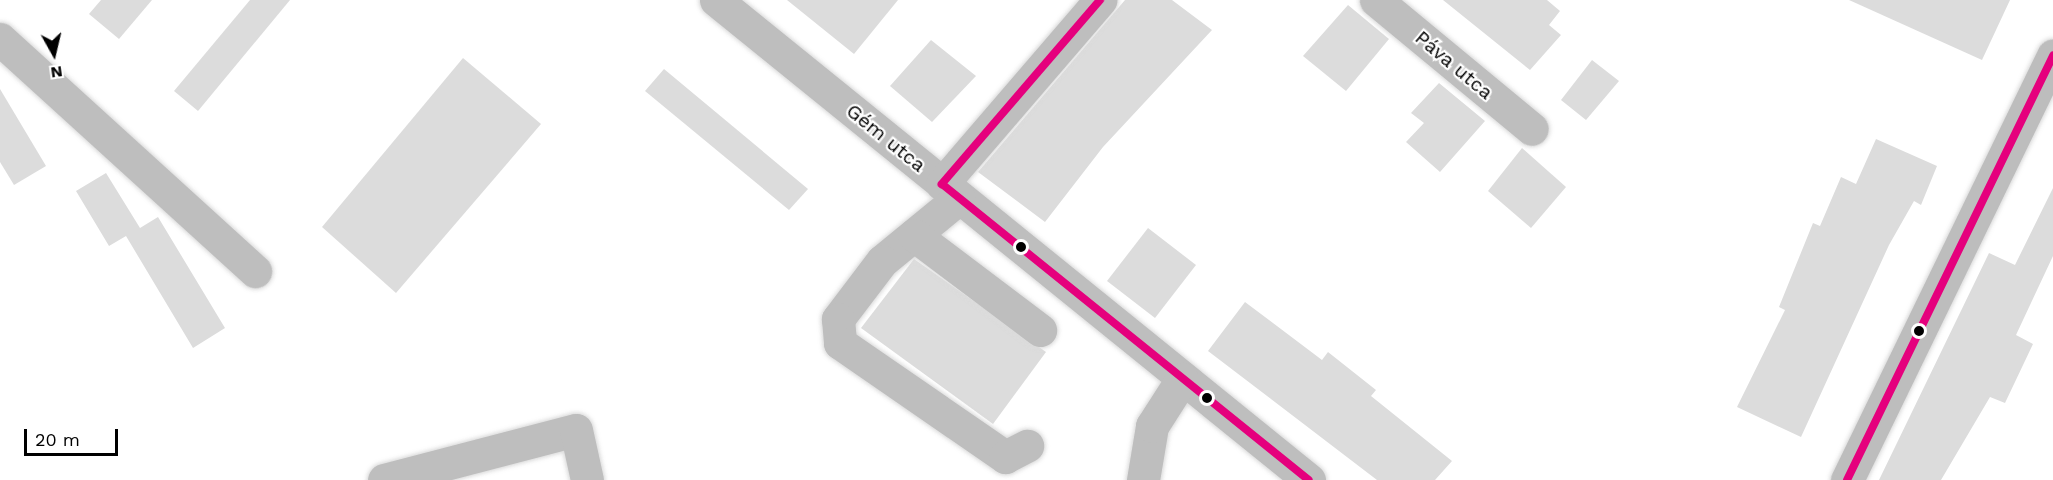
<!DOCTYPE html>
<meta charset="utf-8">
<style>
body{margin:0}
#map{position:relative;width:2053px;height:480px;overflow:hidden;background:#fff;font-family:"Work Sans",sans-serif}
div>[style]{position:absolute}
.building>*{inset:0;background:#dcdcdc}
.roads{filter:drop-shadow(0 0 2px #dbdbdb) drop-shadow(0 0 2px #dbdbdb)}
.minor>*{height:33px;margin:-16.5px;padding:0 16.5px;transform-origin:16.5px;border-radius:16.5px;background:#bebebe}
.major>*{height:33px;margin:-16.5px;padding:0 16.5px;transform-origin:16.5px;border-radius:16.5px;background:#bdbdbd}
.bus-1>*{height:8px;margin:-4px;padding:0 4px;transform-origin:4px;border-radius:4px;background:#e5007d}
.dots>*{width:16px;height:16px;translate:-50% -50%;box-sizing:border-box;border:3px solid #fff;border-radius:50%}
span{translate:-50% -50%;white-space:nowrap;text-align:center;line-height:1.15;-webkit-text-stroke:4.5px #fff;paint-order:stroke}
.street-label{font-size:20px;color:#000}
.north{position:absolute;left:24px;top:24px;width:60px;height:60px;-webkit-text-stroke:4px #fff;paint-order:stroke;rotate:172deg;font-size:16px;font-weight:700;line-height:24px;text-align:center;color:#000}
.north::after{content:'';display:block;margin:auto;width:21px;height:27px;background:#000;clip-path:polygon(50% 0,100% 100%,50% 72%,0 100%)}
.scale{position:absolute;left:24px;top:429px;width:94px;height:27px;box-sizing:border-box;border:3px solid #000;border-top:0;padding-left:8px;font-size:18px;line-height:21px;white-space:nowrap;color:#000;-webkit-text-stroke:4px #fff;paint-order:stroke}
</style>
<div id="map">
<div class="building">
<i style="clip-path:polygon(101px 0,152px 0,119px 39px,89px 14px)"></i>
<i style="clip-path:polygon(250px 0,290px 0,198px 111px,174px 91px)"></i>
<i style="clip-path:polygon(787px 0,898px 0,854px 54px)"></i>
<i style="clip-path:polygon(1125px 0,1172px 0,1212px 30px,1103px 147px,1045px 222px,978px 172px)"></i>
<i style="clip-path:polygon(1443px 0,1547px 0,1560px 11px,1549px 25px,1561px 35px,1530px 70px)"></i>
<i style="clip-path:polygon(1849px 0,2010px 0,1982px 60px)"></i>
<i style="clip-path:polygon(1348px 5px,1389px 39px,1346px 91px,1303px 56px)"></i>
<i style="clip-path:polygon(931px 40px,976px 76px,932px 122px,890px 86px)"></i>
<i style="clip-path:polygon(463px 58px,541px 124px,396px 293px,322px 227px)"></i>
<i style="clip-path:polygon(1592px 60px,1619px 81px,1586px 120px,1561px 100px)"></i>
<i style="clip-path:polygon(664px 69px,808px 189px,789px 210px,645px 91px)"></i>
<i style="clip-path:polygon(1439px 83px,1485px 121px,1440px 172px,1406px 142px,1424px 123px,1411px 113px)"></i>
<i style="clip-path:polygon(0 89px,46px 166px,14px 185px,0 162px)"></i>
<i style="clip-path:polygon(1876px 139px,1937px 166px,1921px 205px,1914px 201px,1889px 245px,1801px 437px,1737px 407px,1785px 310px,1779px 307px,1813px 223px,1820px 226px,1841px 177px,1856px 184px)"></i>
<i style="clip-path:polygon(1522px 148px,1566px 187px,1531px 228px,1488px 191px)"></i>
<i style="clip-path:polygon(106px 173px,140px 228px,158px 217px,225px 328px,193px 348px,126px 236px,109px 246px,76px 191px)"></i>
<i style="clip-path:polygon(2053px 188px,2053px 256px,2016px 335px,2033px 344px,2005px 403px,1990px 397px,1941px 480px,1879px 480px,1989px 253px,2015px 265px)"></i>
<i style="clip-path:polygon(1148px 228px,1196px 265px,1155px 318px,1107px 281px)"></i>
<i style="clip-path:polygon(914px 259px,1046px 352px,993px 424px,861px 328px)"></i>
<i style="clip-path:polygon(1245px 302px,1322px 360px,1328px 352px,1376px 390px,1371px 396px,1452px 461px,1435px 480px,1377px 480px,1208px 351px)"></i>
</div>
<div class="roads">
<div class="minor">
<i style="left:716px;top:0;width:763px;rotate:38.99deg"></i>
<i style="left:1376px;top:0;width:202px;rotate:39.6deg"></i>
<i style="left:0;top:39px;width:345px;rotate:42.3deg"></i>
<i style="left:942px;top:184px;width:243px;rotate:-49.3deg"></i>
<i style="left:959px;top:198px;width:99px;rotate:140.7deg"></i>
<i style="left:882px;top:261px;width:73px;rotate:127.2deg"></i>
<i style="left:838px;top:319px;width:24px;rotate:85deg"></i>
<i style="left:840px;top:343px;width:201px;rotate:34.6deg"></i>
<i style="left:1005px;top:457px;width:25px;rotate:-27deg"></i>
<i style="left:914px;top:235px;width:158px;rotate:37deg"></i>
<i style="left:384px;top:480px;width:198px;rotate:-14.6deg"></i>
<i style="left:576px;top:430px;width:51px;rotate:77.6deg"></i>
<i style="left:1143px;top:480px;width:55px;rotate:-80.5deg"></i>
<i style="left:1152px;top:426px;width:56px;rotate:-57.4deg"></i>
</div>
<div class="major">
<i style="left:1847px;top:480px;width:472px;rotate:-64.1deg"></i>
</div>
</div>
<div class="bus-1">
<i style="left:1100px;top:0;width:243px;rotate:130.7deg"></i>
<i style="left:942px;top:184px;width:471px;rotate:38.9deg"></i>
<i style="left:1847px;top:480px;width:472px;rotate:-64.1deg"></i>
</div>
<div class="dots">
<i style="left:1021px;top:247px;background:#000"></i>
<i style="left:1919px;top:331px;background:#000"></i>
<i style="left:1207px;top:398px;background:#000"></i>
</div>
<div class="street-label">
<span style="left:1454px;top:65px;rotate:40deg">Páva utca</span>
<span style="left:886px;top:138px;rotate:39deg">Gém utca</span>
</div>
<div class="north">N</div>
<div class="scale">20 m</div>
</div>
